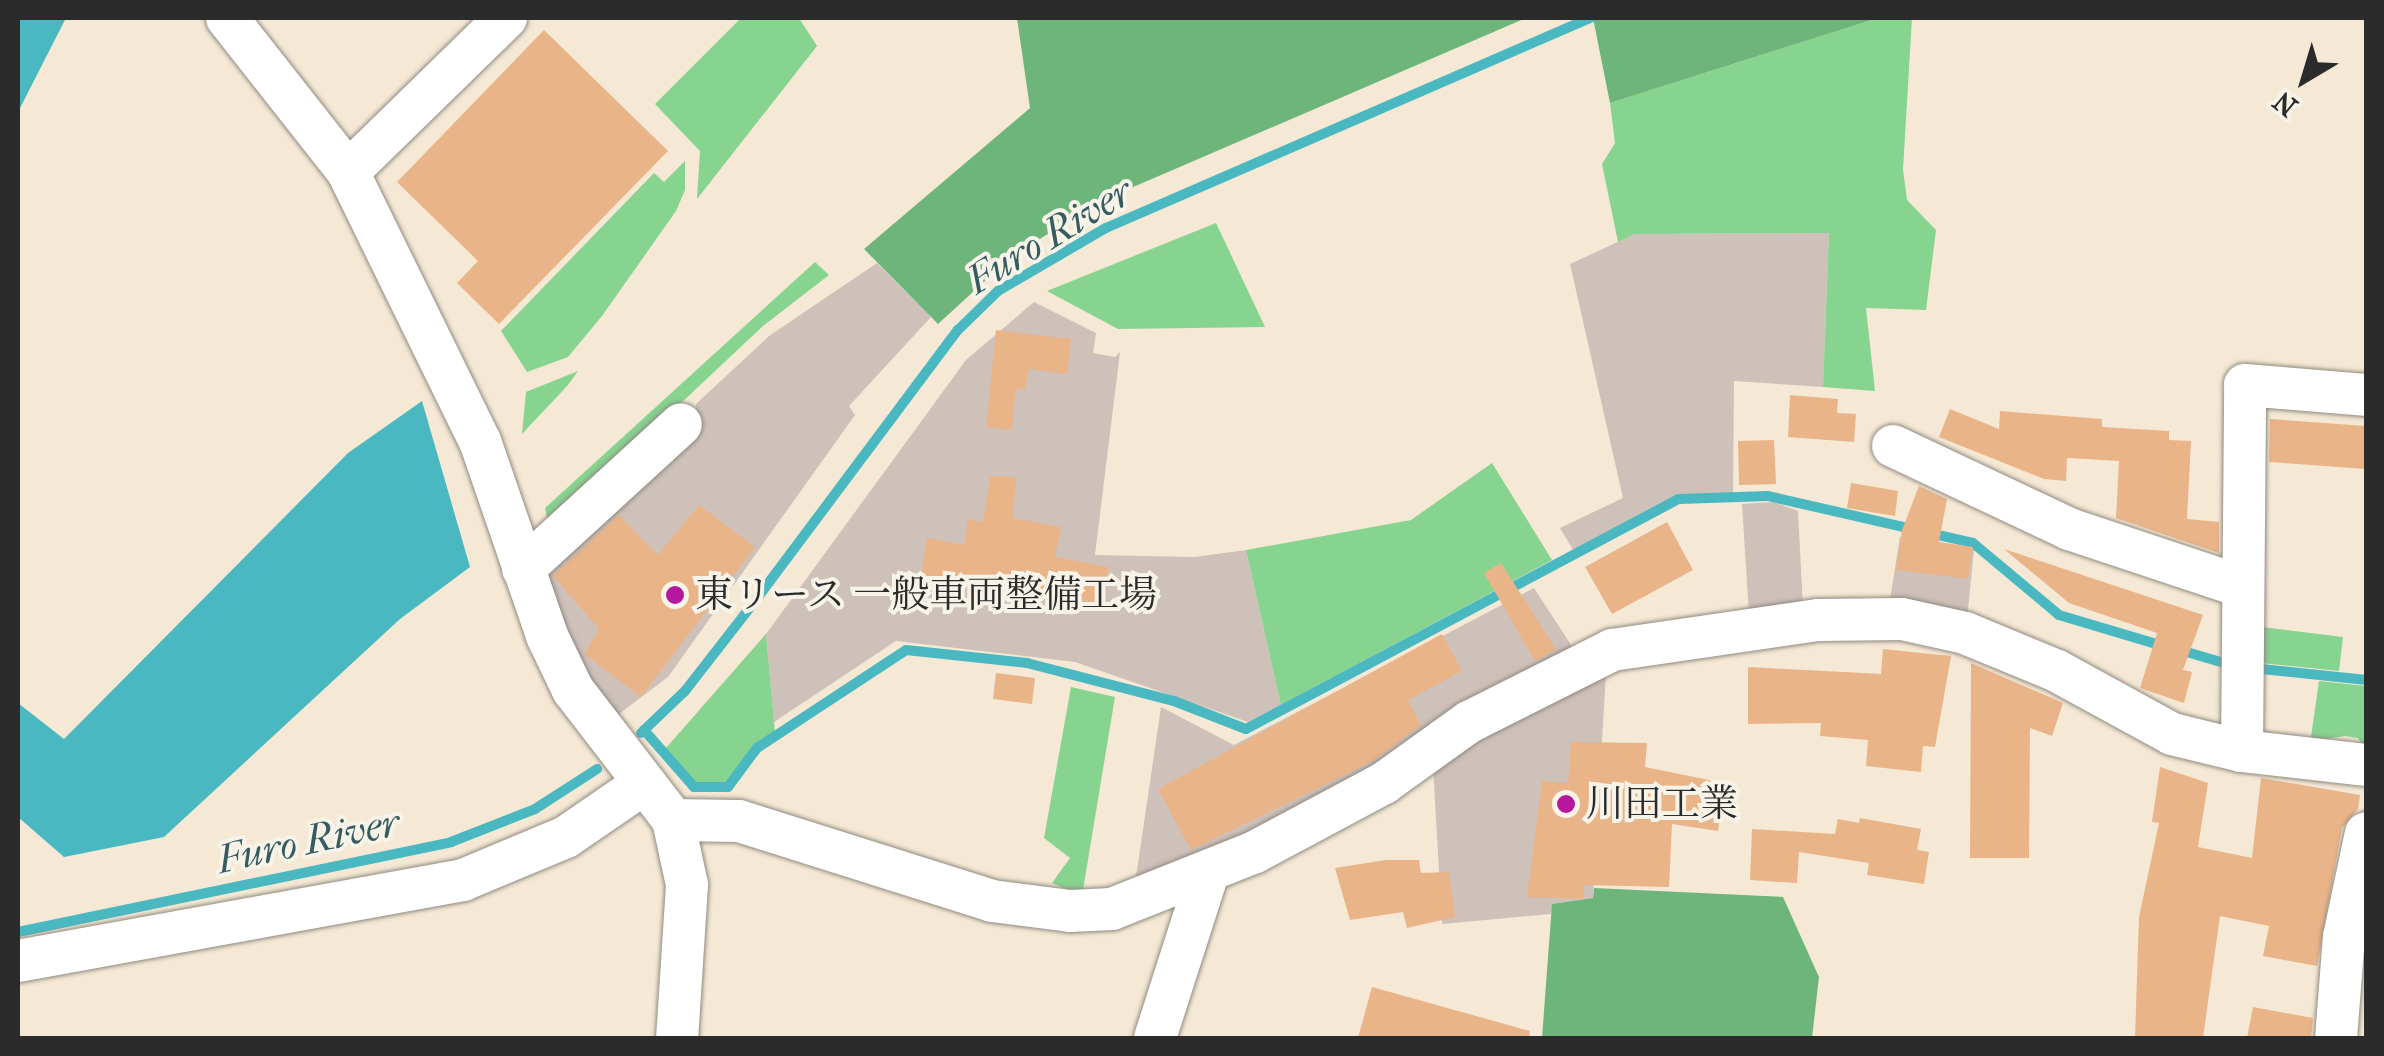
<!DOCTYPE html>
<meta charset="utf-8">
<style>
body{margin:0}
#map{position:relative;width:2384px;height:1056px;overflow:hidden;background:#f5e9d5;font-family:"IM FELL French Canon","Noto Serif JP",serif}
div>[style]{position:absolute}
.industrial>*{inset:0;background:#cec1ba}
.green>*{inset:0;background:#87d390}
.forest>*{inset:0;background:#6db57a}
.water>*{inset:0;background:#49b8c0}
.stream>*{height:10px;margin:-5px;padding:0 5px;transform-origin:5px;border-radius:5px;background:#49b8c0}
.building>*{inset:0;background:#eab489}
.roads{filter:drop-shadow(0 0 2px #908a80) drop-shadow(0 0 2px #908a80)}
.minor>*{height:42px;margin:-21px;padding:0 21px;transform-origin:21px;border-radius:21px;background:#fff}
.dots>*{width:28px;height:28px;translate:-50% -50%;box-sizing:border-box;border:5px solid #f7f3e8;border-radius:50%}
span{translate:-50% -50%;white-space:nowrap;text-align:center;line-height:1.15;-webkit-text-stroke:8px #f7f3e8;paint-order:stroke}
.poi-label{font-size:38px;color:#2b2b2b}
.left{translate:0 -50%;text-align:left}
.water-label{font-size:40px;color:#365c5f;font-style:italic}
.frame{position:absolute;inset:0;border:20px solid #2b2b2b;pointer-events:none}
.north{position:absolute;left:2254px;top:30px;width:100px;height:100px;-webkit-text-stroke:8px #f7f3e8;paint-order:stroke;rotate:218deg;font-size:28px;font-weight:700;line-height:40px;text-align:center;color:#2b2b2b}
.north::after{content:'';display:block;margin:auto;width:35px;height:45px;background:#2b2b2b;clip-path:polygon(50% 0,100% 100%,50% 72%,0 100%)}
</style>
<div id="map">
<div class="industrial">
<i style="clip-path:polygon(1829px 233px,1823px 387px,1734px 381px,1733px 496px,1678px 497px,1576px 555px,1560px 528px,1623px 498px,1570px 264px,1635px 234px)"></i>
<i style="clip-path:polygon(877px 263px,931px 317px,849px 406px,855px 415px,668px 677px,615px 717px,584px 670px,545px 574px,697px 428px,696px 404px,769px 336px)"></i>
<i style="clip-path:polygon(1034px 302px,1096px 333px,1093px 353px,1115px 357px,1120px 352px,1095px 555px,1195px 557px,1246px 550px,1281px 705px,1248px 722px,1075px 662px,896px 641px,774px 722px,766px 634px,966px 360px)"></i>
<i style="clip-path:polygon(1773px 502px,1798px 511px,1803px 608px,1749px 615px,1742px 504px)"></i>
<i style="clip-path:polygon(1900px 537px,1974px 549px,1967px 620px,1889px 606px)"></i>
<i style="clip-path:polygon(1534px 588px,1577px 654px,1371px 782px,1135px 884px,1161px 707px,1234px 745px)"></i>
<i style="clip-path:polygon(1606px 672px,1593px 898px,1553px 904px,1551px 914px,1442px 924px,1433px 766px)"></i>
</div>
<div class="green">
<i style="clip-path:polygon(741px 18px,799px 18px,817px 46px,697px 199px,700px 151px,655px 104px)"></i>
<i style="clip-path:polygon(1878px 18px,1912px 18px,1903px 170px,1907px 200px,1936px 230px,1926px 310px,1866px 308px,1875px 391px,1823px 387px,1829px 233px,1635px 234px,1618px 242px,1602px 164px,1615px 143px,1610px 103px)"></i>
<i style="clip-path:polygon(685px 161px,685px 190px,676px 211px,602px 316px,568px 357px,527px 372px,501px 331px,654px 173px,664px 182px)"></i>
<i style="clip-path:polygon(1216px 223px,1265px 327px,1118px 329px,1047px 291px)"></i>
<i style="clip-path:polygon(815px 262px,829px 275px,763px 326px,549px 527px,545px 508px)"></i>
<i style="clip-path:polygon(578px 371px,568px 385px,522px 434px,526px 392px)"></i>
<i style="clip-path:polygon(1492px 463px,1552px 560px,1281px 705px,1246px 550px,1411px 520px)"></i>
<i style="clip-path:polygon(2254px 626px,2343px 637px,2339px 671px,2261px 663px)"></i>
<i style="clip-path:polygon(766px 634px,775px 732px,725px 784px,695px 783px,666px 748px)"></i>
<i style="clip-path:polygon(2319px 681px,2366px 686px,2366px 751px,2358px 738px,2345px 736px,2326px 739px,2323px 747px,2310px 744px)"></i>
<i style="clip-path:polygon(1071px 687px,1115px 697px,1082px 896px,1052px 883px,1070px 858px,1044px 838px)"></i>
</div>
<div class="forest">
<i style="clip-path:polygon(1017px 18px,1526px 18px,1096px 203px,1010px 258px,938px 324px,864px 249px,1030px 108px)"></i>
<i style="clip-path:polygon(1593px 18px,1878px 18px,1610px 103px)"></i>
<i style="clip-path:polygon(1594px 888px,1783px 897px,1819px 977px,1812px 1038px,1542px 1038px,1552px 904px,1593px 898px)"></i>
</div>
<div class="water">
<i style="clip-path:polygon(18px 18px,66px 18px,18px 112px)"></i>
<i style="clip-path:polygon(422px 401px,470px 567px,400px 619px,164px 837px,64px 857px,18px 817px,18px 703px,64px 739px,348px 453px)"></i>
</div>
<div class="stream">
<i style="left:2180px;top:650px;width:53px;rotate:16.4deg"></i>
<i style="left:2252px;top:668px;width:115px;rotate:6deg"></i>
<i style="left:644px;top:730px;width:76px;rotate:48.7deg"></i>
<i style="left:694px;top:787px;width:34px"></i>
<i style="left:728px;top:787px;width:49px;rotate:-53.4deg"></i>
<i style="left:757px;top:748px;width:178px;rotate:-33.3deg"></i>
<i style="left:906px;top:650px;width:122px;rotate:6.1deg"></i>
<i style="left:1027px;top:663px;width:152px;rotate:14.5deg"></i>
<i style="left:1174px;top:701px;width:77px;rotate:21.3deg"></i>
<i style="left:1246px;top:729px;width:490px;rotate:-28deg"></i>
<i style="left:1679px;top:499px;width:89px;rotate:-1.9deg"></i>
<i style="left:1768px;top:496px;width:210px;rotate:12.9deg"></i>
<i style="left:1973px;top:543px;width:112px;rotate:39.9deg"></i>
<i style="left:2059px;top:615px;width:109px;rotate:16.6deg"></i>
<i style="left:641px;top:733px;width:61px;rotate:-43.7deg"></i>
<i style="left:685px;top:691px;width:109px;rotate:-52.1deg"></i>
<i style="left:752px;top:605px;width:344px;rotate:-53.2deg"></i>
<i style="left:958px;top:330px;width:56px;rotate:-44.3deg"></i>
<i style="left:998px;top:291px;width:125px;rotate:-30.3deg"></i>
<i style="left:1106px;top:228px;width:528px;rotate:-23.46deg"></i>
<i style="left:18px;top:932px;width:442px;rotate:-11.7deg"></i>
<i style="left:451px;top:842px;width:90px;rotate:-21.4deg"></i>
<i style="left:535px;top:809px;width:74px;rotate:-32.8deg"></i>
</div>
<div class="building">
<i style="clip-path:polygon(544px 30px,668px 151px,499px 324px,457px 283px,478px 261px,397px 182px)"></i>
<i style="clip-path:polygon(996px 330px,1071px 339px,1067px 374px,1028px 369px,1025px 390px,1016px 388px,1012px 430px,986px 427px)"></i>
<i style="clip-path:polygon(1790px 395px,1838px 399px,1837px 413px,1856px 414px,1854px 442px,1788px 437px)"></i>
<i style="clip-path:polygon(1950px 409px,1999px 429px,2000px 411px,2102px 419px,2102px 427px,2169px 431px,2169px 440px,2191px 441px,2187px 519px,2219px 522px,2219px 553px,2116px 518px,2119px 461px,2067px 458px,2066px 481px,2044px 479px,1939px 437px)"></i>
<i style="clip-path:polygon(2270px 419px,2366px 426px,2366px 469px,2269px 462px)"></i>
<i style="clip-path:polygon(1774px 440px,1776px 484px,1739px 485px,1738px 441px)"></i>
<i style="clip-path:polygon(990px 476px,1016px 477px,1013px 518px,1061px 527px,1055px 557px,1109px 567px,1102px 605px,989px 578px,986px 592px,920px 580px,927px 538px,964px 545px,968px 519px,983px 522px)"></i>
<i style="clip-path:polygon(1851px 483px,1898px 491px,1895px 516px,1847px 508px)"></i>
<i style="clip-path:polygon(1919px 486px,1947px 499px,1939px 542px,1973px 547px,1968px 579px,1896px 570px,1902px 530px)"></i>
<i style="clip-path:polygon(699px 505px,755px 547px,641px 697px,584px 654px,599px 629px,553px 576px,619px 515px,658px 555px)"></i>
<i style="clip-path:polygon(1667px 522px,1693px 570px,1612px 614px,1585px 567px)"></i>
<i style="clip-path:polygon(2004px 549px,2203px 615px,2183px 670px,2192px 672px,2184px 703px,2140px 688px,2157px 633px,2069px 603px)"></i>
<i style="clip-path:polygon(1501px 563px,1556px 649px,1535px 661px,1484px 573px)"></i>
<i style="clip-path:polygon(1442px 634px,1462px 671px,1408px 700px,1421px 725px,1371px 762px,1191px 850px,1158px 789px)"></i>
<i style="clip-path:polygon(1883px 649px,1951px 656px,1935px 747px,1923px 746px,1921px 772px,1866px 766px,1868px 740px,1820px 736px,1821px 723px,1748px 724px,1748px 667px,1881px 674px)"></i>
<i style="clip-path:polygon(1971px 663px,2063px 703px,2052px 736px,2030px 728px,2029px 858px,1970px 858px)"></i>
<i style="clip-path:polygon(996px 673px,1035px 678px,1032px 704px,993px 699px)"></i>
<i style="clip-path:polygon(1571px 742px,1647px 743px,1645px 767px,1724px 783px,1718px 831px,1672px 824px,1669px 887px,1584px 885px,1583px 899px,1527px 897px,1542px 781px,1568px 783px)"></i>
<i style="clip-path:polygon(2160px 767px,2208px 783px,2198px 847px,2252px 858px,2261px 778px,2360px 795px,2358px 809px,2342px 828px,2317px 966px,2263px 956px,2269px 926px,2220px 916px,2203px 1038px,2135px 1038px,2139px 917px,2159px 823px,2152px 822px)"></i>
<i style="clip-path:polygon(1860px 818px,1921px 829px,1917px 850px,1929px 852px,1924px 884px,1867px 875px,1869px 863px,1799px 852px,1797px 883px,1750px 880px,1752px 829px,1835px 834px,1838px 819px,1859px 823px)"></i>
<i style="clip-path:polygon(1386px 860px,1419px 860px,1421px 873px,1449px 872px,1455px 917px,1407px 928px,1403px 912px,1350px 920px,1335px 868px)"></i>
<i style="clip-path:polygon(1372px 987px,1530px 1031px,1529px 1038px,1358px 1038px)"></i>
<i style="clip-path:polygon(2253px 1007px,2313px 1018px,2311px 1038px,2247px 1038px)"></i>
</div>
<div class="roads">
<div class="minor">
<i style="left:227px;top:18px;width:196px;rotate:51.8deg"></i>
<i style="left:348px;top:172px;width:300px;rotate:63.9deg"></i>
<i style="left:480px;top:441px;width:206px;rotate:71deg"></i>
<i style="left:547px;top:636px;width:60px;rotate:64.3deg"></i>
<i style="left:573px;top:690px;width:164px;rotate:52.4deg"></i>
<i style="left:673px;top:820px;width:66px;rotate:77.8deg"></i>
<i style="left:687px;top:885px;width:153px;rotate:93.7deg"></i>
<i style="left:348px;top:172px;width:221px;rotate:-44.3deg"></i>
<i style="left:1893px;top:446px;width:195px;rotate:25.2deg"></i>
<i style="left:2069px;top:529px;width:183px;rotate:18.4deg"></i>
<i style="left:523px;top:569px;width:214px;rotate:-42.5deg"></i>
<i style="left:2242px;top:751px;width:366px;rotate:-89.5deg"></i>
<i style="left:2245px;top:385px;width:121px;rotate:4.7deg"></i>
<i style="left:673px;top:820px;width:66px;rotate:0.9deg"></i>
<i style="left:739px;top:821px;width:265px;rotate:17.5deg"></i>
<i style="left:992px;top:901px;width:79px;rotate:7.3deg"></i>
<i style="left:1070px;top:911px;width:42px;rotate:-2.7deg"></i>
<i style="left:1112px;top:909px;width:154px;rotate:-21.7deg"></i>
<i style="left:1255px;top:852px;width:146px;rotate:-28.1deg"></i>
<i style="left:1384px;top:783px;width:105px;rotate:-35.7deg"></i>
<i style="left:1469px;top:722px;width:160px;rotate:-26.7deg"></i>
<i style="left:1612px;top:650px;width:208px;rotate:-8.3deg"></i>
<i style="left:1818px;top:620px;width:84px;rotate:-0.7deg"></i>
<i style="left:1902px;top:619px;width:65px;rotate:12.5deg"></i>
<i style="left:1965px;top:633px;width:100px;rotate:22.4deg"></i>
<i style="left:2057px;top:671px;width:131px;rotate:28.7deg"></i>
<i style="left:2172px;top:734px;width:72px;rotate:13.7deg"></i>
<i style="left:2242px;top:751px;width:125px;rotate:6.4deg"></i>
<i style="left:18px;top:961px;width:452px;rotate:-10.3deg"></i>
<i style="left:463px;top:880px;width:112px;rotate:-22.7deg"></i>
<i style="left:566px;top:837px;width:93px;rotate:-34.5deg"></i>
<i style="left:1155px;top:1038px;width:170px;rotate:-72.2deg"></i>
<i style="left:2336px;top:1038px;width:101px;rotate:-85.5deg"></i>
<i style="left:2344px;top:937px;width:106px;rotate:-78.1deg"></i>
</div>
</div>
<div class="dots">
<i style="left:675px;top:595px;background:#b5179e"></i>
<i style="left:1566px;top:804px;background:#b5179e"></i>
</div>
<div class="poi-label">
<span class="left" style="left:695px;top:595px">東リース 一般車両整備工場</span>
<span class="left" style="left:1586px;top:804px">川田工業</span>
</div>
<div class="water-label">
<span style="left:1049px;top:236px;rotate:-31deg">Furo River</span>
<span style="left:308px;top:841px;rotate:-12deg">Furo River</span>
</div>
<div class="frame"></div>
<div class="north">N</div>
</div>
